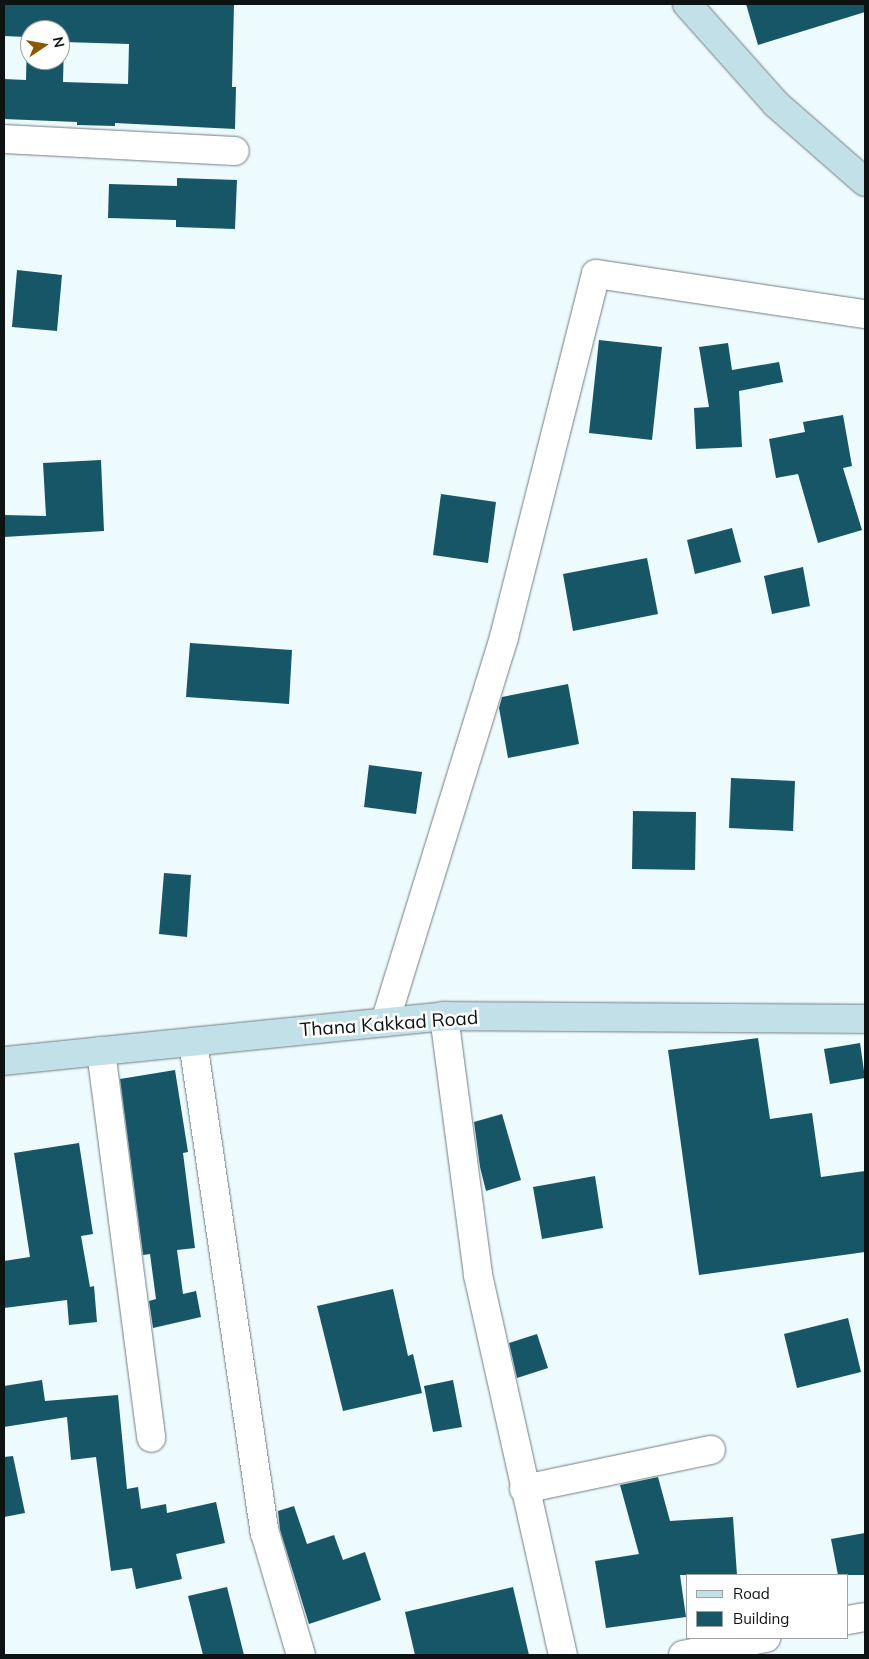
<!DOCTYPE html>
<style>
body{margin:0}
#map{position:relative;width:869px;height:1659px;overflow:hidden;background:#edfafe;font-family:Mulish,sans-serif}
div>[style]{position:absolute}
.building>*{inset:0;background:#165667}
.roads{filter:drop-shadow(0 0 1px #727e81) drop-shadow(0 0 1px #727e81)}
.minor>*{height:28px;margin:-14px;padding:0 14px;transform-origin:14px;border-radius:14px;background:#fff}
.secondary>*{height:28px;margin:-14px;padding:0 14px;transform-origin:14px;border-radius:14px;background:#c2e0e8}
span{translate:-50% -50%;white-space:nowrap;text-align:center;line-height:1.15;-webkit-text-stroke:5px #fff;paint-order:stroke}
.street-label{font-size:19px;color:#0d1213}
.frame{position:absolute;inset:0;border:5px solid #0d1213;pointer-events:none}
.legend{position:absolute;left:686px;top:1574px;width:162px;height:65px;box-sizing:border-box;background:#fff;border:1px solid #9ea0a1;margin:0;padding:6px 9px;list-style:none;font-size:15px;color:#0d1213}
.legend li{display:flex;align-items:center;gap:10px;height:25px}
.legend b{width:25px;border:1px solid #9ea0a1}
.north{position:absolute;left:20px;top:20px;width:50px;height:50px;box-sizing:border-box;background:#fff;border:1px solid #9ea0a1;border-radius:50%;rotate:78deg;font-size:14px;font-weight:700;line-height:20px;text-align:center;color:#0d1213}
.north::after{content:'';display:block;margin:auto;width:18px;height:22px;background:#8a5702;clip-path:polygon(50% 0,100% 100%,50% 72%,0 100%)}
</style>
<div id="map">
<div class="building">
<i style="clip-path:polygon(evenodd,4px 4px,234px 5px,232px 87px,236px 87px,235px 129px,115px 123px,115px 126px,77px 125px,77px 122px,4px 119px,4px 79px,26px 80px,27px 37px,4px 36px,4px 4px,30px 30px,60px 30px,60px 60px,30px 60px,30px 30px,4px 4px,64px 42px,129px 44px,128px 84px,63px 82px,64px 42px)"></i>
<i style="clip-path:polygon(746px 4px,865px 4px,865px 12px,758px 45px)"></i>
<i style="clip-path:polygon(177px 178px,237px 180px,235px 229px,176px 227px,176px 220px,108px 218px,109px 184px,177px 186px)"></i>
<i style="clip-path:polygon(17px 270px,62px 275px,57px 331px,12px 327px)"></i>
<i style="clip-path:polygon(599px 340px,662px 347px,652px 440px,589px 433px)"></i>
<i style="clip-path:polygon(728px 343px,732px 370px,779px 362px,783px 382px,739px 391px,742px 447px,696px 449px,694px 408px,709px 407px,699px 347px)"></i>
<i style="clip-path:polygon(843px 415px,852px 466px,843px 468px,862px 530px,818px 543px,798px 474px,776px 478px,769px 439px,805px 432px,803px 422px)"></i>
<i style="clip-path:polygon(101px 460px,104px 531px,4px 537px,4px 515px,46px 516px,43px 463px)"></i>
<i style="clip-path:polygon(441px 494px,496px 502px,488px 563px,433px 555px)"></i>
<i style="clip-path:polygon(732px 528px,741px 562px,695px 574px,687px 540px)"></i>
<i style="clip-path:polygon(647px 558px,658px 614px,573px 631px,563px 574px)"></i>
<i style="clip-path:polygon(803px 567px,810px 606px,772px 614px,764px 576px)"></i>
<i style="clip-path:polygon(190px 643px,292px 650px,289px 704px,186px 697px)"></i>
<i style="clip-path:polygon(568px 684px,579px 744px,508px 758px,499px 708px,502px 697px)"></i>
<i style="clip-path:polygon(369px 765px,422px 772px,416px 814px,364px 807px)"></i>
<i style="clip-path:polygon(731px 778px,795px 781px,793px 831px,729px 828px)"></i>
<i style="clip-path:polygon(633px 811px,696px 812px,695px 870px,632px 869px)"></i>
<i style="clip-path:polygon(164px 873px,191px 875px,187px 937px,159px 934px)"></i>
<i style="clip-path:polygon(758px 1038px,770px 1119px,812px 1113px,821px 1177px,865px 1171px,865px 1252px,699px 1275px,668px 1050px)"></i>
<i style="clip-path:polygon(860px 1043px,865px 1078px,830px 1084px,824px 1049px)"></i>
<i style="clip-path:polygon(175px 1070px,188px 1152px,183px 1153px,195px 1248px,177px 1250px,183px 1294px,196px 1291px,201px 1317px,153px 1328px,149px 1301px,156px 1299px,150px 1254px,143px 1255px,120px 1079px)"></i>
<i style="clip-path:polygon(502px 1114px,521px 1180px,486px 1191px,480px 1167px,474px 1122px)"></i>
<i style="clip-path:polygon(79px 1143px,93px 1234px,81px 1236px,90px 1287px,94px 1286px,97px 1322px,69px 1325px,67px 1300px,4px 1308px,4px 1261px,30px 1257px,14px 1153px)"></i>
<i style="clip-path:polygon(595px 1176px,603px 1228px,542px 1239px,533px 1187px)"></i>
<i style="clip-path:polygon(393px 1289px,408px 1356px,413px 1354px,422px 1393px,343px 1411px,317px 1306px)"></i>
<i style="clip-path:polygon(848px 1318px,861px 1372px,797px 1388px,784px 1334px)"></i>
<i style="clip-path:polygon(537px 1334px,548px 1368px,517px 1378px,509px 1343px)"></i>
<i style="clip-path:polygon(42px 1380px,45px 1401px,118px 1395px,127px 1489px,138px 1487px,141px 1509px,166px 1504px,167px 1513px,216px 1502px,225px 1543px,176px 1554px,182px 1579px,136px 1589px,132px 1568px,111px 1571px,96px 1457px,71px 1460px,67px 1417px,4px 1427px,4px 1386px)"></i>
<i style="clip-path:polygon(453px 1380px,462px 1427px,433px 1432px,424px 1386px)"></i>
<i style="clip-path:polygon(13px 1456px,25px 1513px,4px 1517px,4px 1457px)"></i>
<i style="clip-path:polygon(658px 1477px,670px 1521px,733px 1517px,737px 1575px,680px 1575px,686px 1617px,606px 1628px,595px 1561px,639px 1554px,620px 1485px)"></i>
<i style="clip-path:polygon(294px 1506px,307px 1544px,334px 1535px,343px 1560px,365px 1552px,381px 1600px,309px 1624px,280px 1530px,278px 1511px)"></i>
<i style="clip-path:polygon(865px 1533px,865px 1575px,838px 1575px,831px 1539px)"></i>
<i style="clip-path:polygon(227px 1587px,244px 1655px,203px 1655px,188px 1596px)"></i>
<i style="clip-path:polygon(513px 1587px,529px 1655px,415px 1655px,405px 1612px)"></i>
</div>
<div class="roads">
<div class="minor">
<i style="left:4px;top:139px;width:231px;rotate:3deg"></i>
<i style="left:444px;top:1016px;width:261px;rotate:82.5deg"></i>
<i style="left:478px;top:1275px;width:389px;rotate:77.4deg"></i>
<i style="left:385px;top:1022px;width:403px;rotate:-72.8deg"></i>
<i style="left:504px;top:637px;width:374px;rotate:-75.8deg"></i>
<i style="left:596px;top:274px;width:272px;rotate:8.5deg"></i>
<i style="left:193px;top:1042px;width:496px;rotate:81.7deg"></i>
<i style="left:265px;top:1533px;width:127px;rotate:73.6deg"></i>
<i style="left:101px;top:1051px;width:390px;rotate:82.6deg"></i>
<i style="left:524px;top:1489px;width:191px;rotate:-11.8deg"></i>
<i style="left:848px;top:1620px;width:17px;rotate:-10deg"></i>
<i style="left:683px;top:1655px;width:85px;rotate:-11.6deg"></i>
</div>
<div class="secondary">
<i style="left:687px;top:4px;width:134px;rotate:48.3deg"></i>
<i style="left:776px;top:104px;width:118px;rotate:41.2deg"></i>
<i style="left:4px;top:1061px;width:442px;rotate:-5.8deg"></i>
<i style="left:444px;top:1016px;width:421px;rotate:0.4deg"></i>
</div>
</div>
<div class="street-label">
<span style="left:389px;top:1024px;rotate:-4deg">Thana Kakkad Road</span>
</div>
<div class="frame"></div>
<ul class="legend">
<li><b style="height:6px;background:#c2e0e8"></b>Road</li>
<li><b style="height:14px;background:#165667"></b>Building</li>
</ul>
<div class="north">N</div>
</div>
